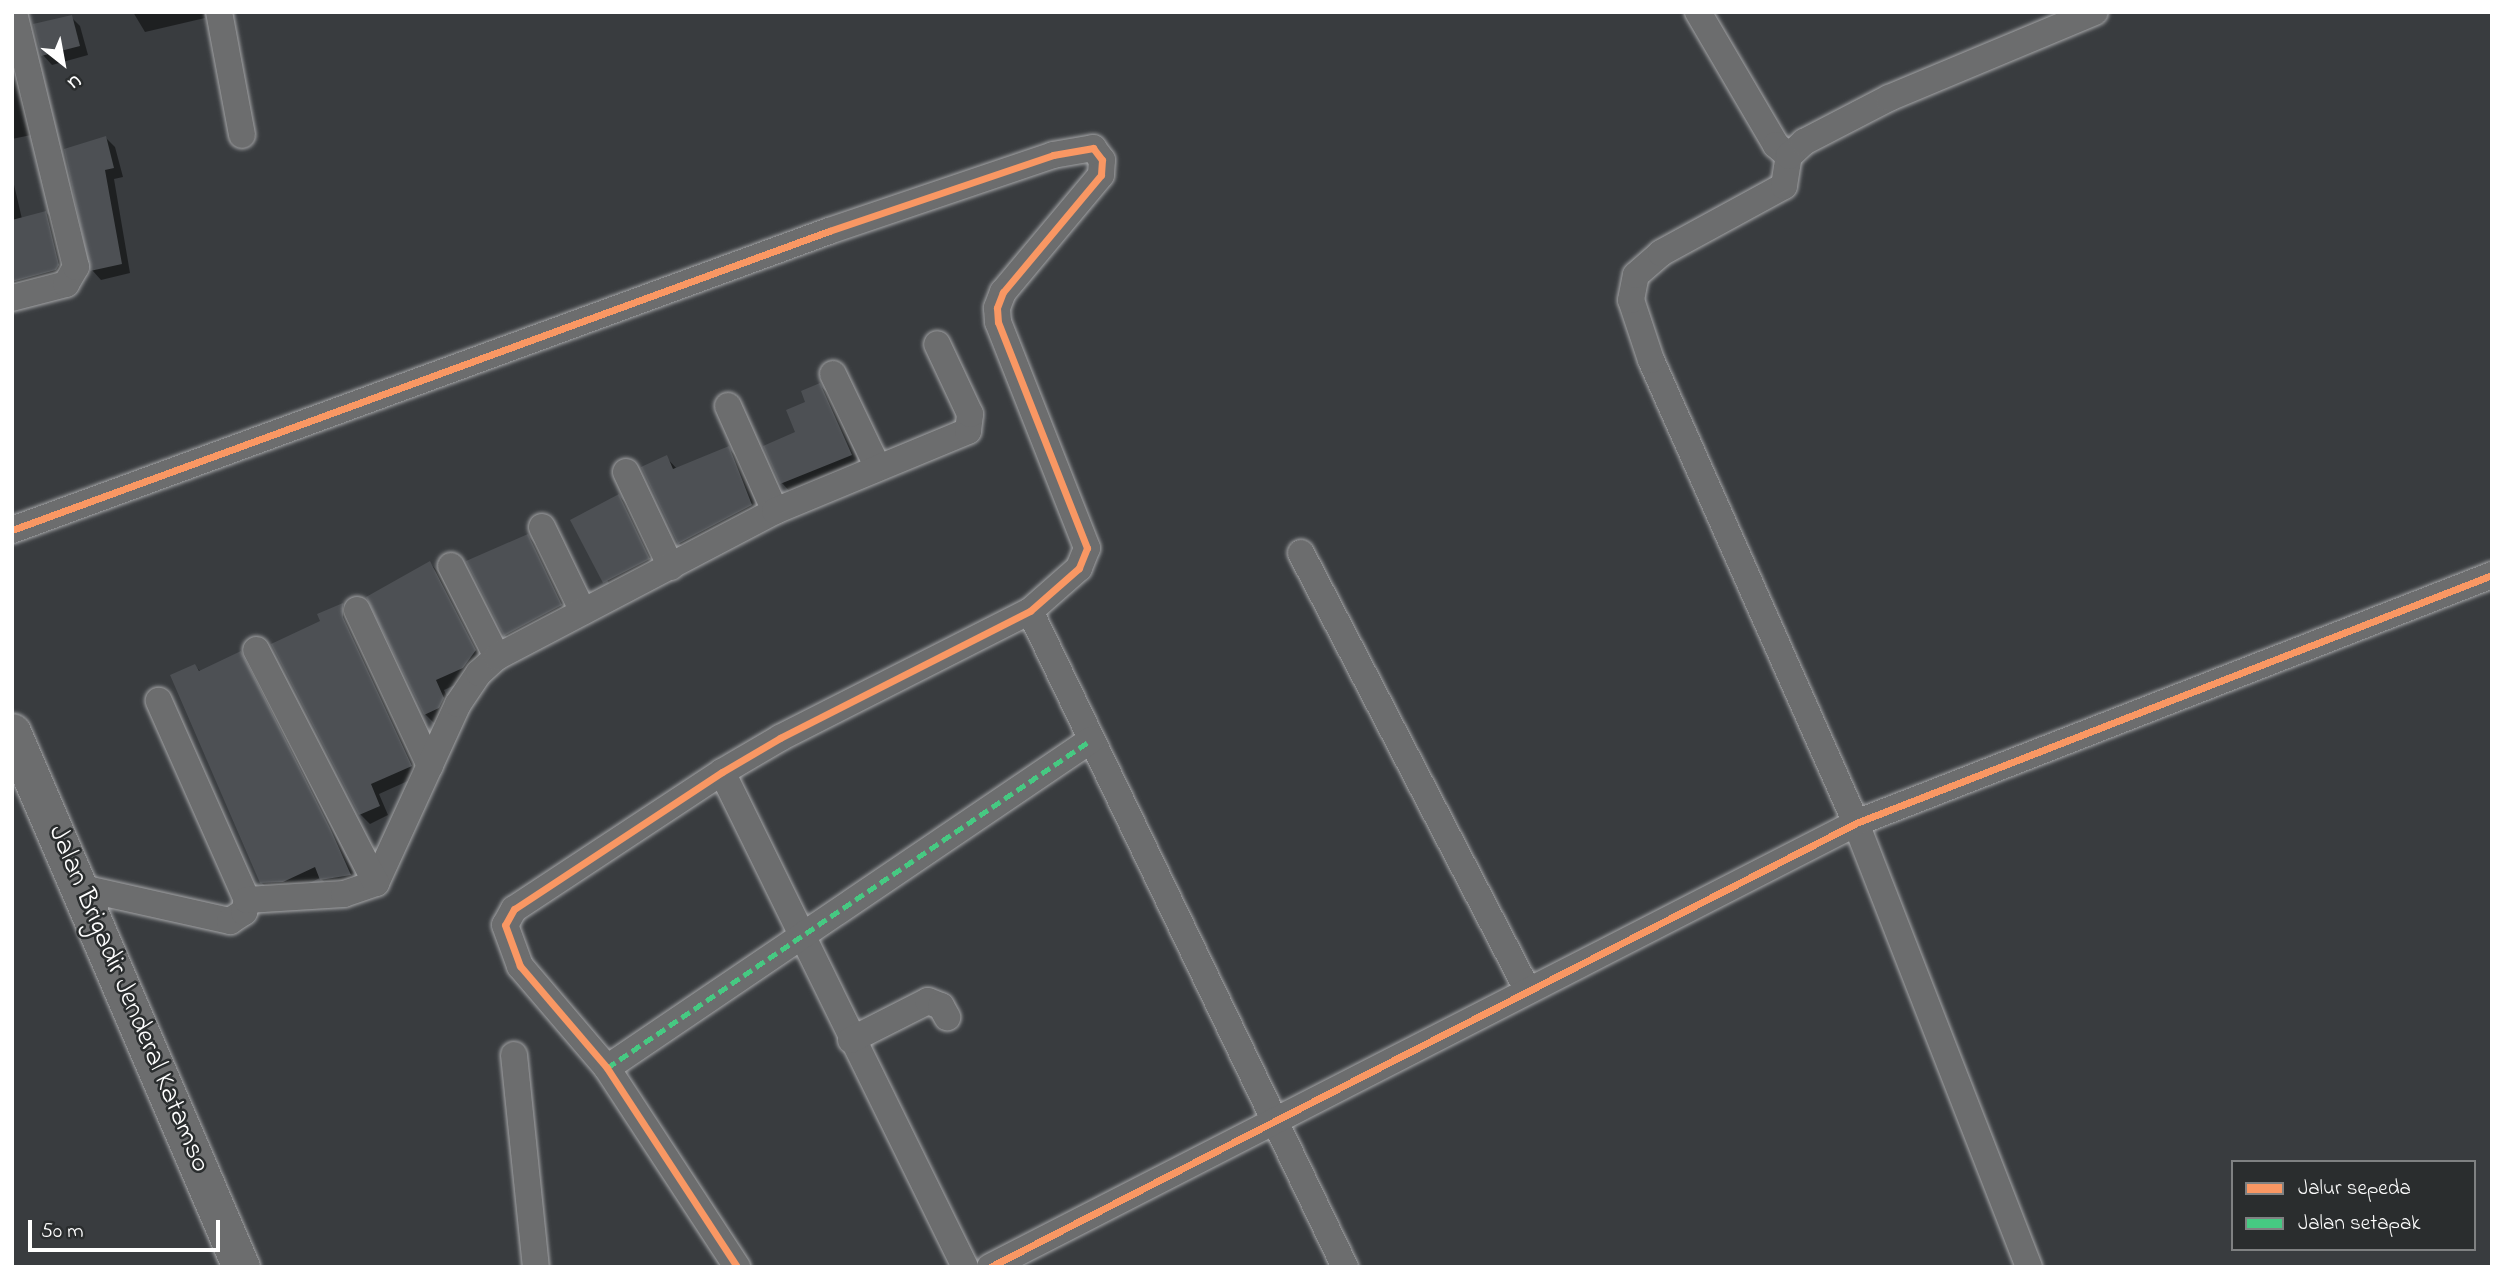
<!DOCTYPE html>
<style>
body{margin:0}
#map{position:relative;width:2504px;height:1279px;overflow:hidden;background:#393c3f;font-family:"Indie Flower",sans-serif}
div>[style]{position:absolute}
.shadow>*{inset:0;background:#0007}
.building>*{inset:0;background:#4d5054}
.roads{filter:drop-shadow(0 0 2px #a6a7a9) drop-shadow(0 0 2px #a6a7a9)}
.minor>*{height:26px;margin:-13px;padding:0 13px;transform-origin:13px;border-radius:13px;background:#6c6d6e}
.secondary>*{height:37px;margin:-18.5px;padding:0 18.5px;transform-origin:18.5px;border-radius:18.5px;background:#6c6d6e}
.quiet>*{height:5px;margin-top:-2.5px;transform-origin:0;background:repeating-linear-gradient(90deg,#46c982 0 10px,transparent 0 15px)}
.cycleway>*{height:7px;margin:-3.5px;padding:0 3.5px;transform-origin:3.5px;border-radius:3.5px;background:#f99763}
span{translate:-50% -50%;white-space:nowrap;text-align:center;line-height:1.15;-webkit-text-stroke:5px #2a2d2e;paint-order:stroke}
.street-label{font-size:28px;color:#fff}
.frame{position:absolute;inset:0;border:14px solid #fff;pointer-events:none}
.legend{position:absolute;left:2231px;top:1160px;width:245px;height:91px;box-sizing:border-box;background:#2a2d2e;border:2px solid #7f8182;margin:0;padding:9px 12px;list-style:none;font-size:21px;color:#fff}
.legend li{display:flex;align-items:center;gap:14px;height:35px}
.legend b{width:35px;border:2px solid #7f8182}
.north{position:absolute;left:28px;top:28px;width:70px;height:70px;-webkit-text-stroke:5px #2a2d2e;paint-order:stroke;rotate:149deg;font-size:19px;font-weight:700;line-height:28px;text-align:center;color:#fff}
.north::after{content:'';display:block;margin:auto;width:24px;height:32px;background:#fff;clip-path:polygon(50% 0,100% 100%,50% 72%,0 100%)}
.scale{position:absolute;left:28px;top:1220px;width:192px;height:32px;box-sizing:border-box;border:4px solid #fff;border-top:0;padding-left:9px;font-size:21px;line-height:24px;white-space:nowrap;color:#fff;-webkit-text-stroke:5px #2a2d2e;paint-order:stroke}
</style>
<div id="map">
<div class="shadow">
<i style="clip-path:polygon(133px 12px,204px 12px,205px 18px,145px 32px)"></i>
<i style="clip-path:polygon(71px 17px,80px 26px,88px 55px,52px 65px,43px 55px)"></i>
<i style="clip-path:polygon(12px 39px,31px 135px,12px 139px)"></i>
<i style="clip-path:polygon(106px 138px,115px 147px,123px 177px,114px 179px,130px 273px,101px 280px,92px 270px)"></i>
<i style="clip-path:polygon(12px 176px,22px 219px,46px 212px,55px 222px,68px 275px,12px 296px)"></i>
<i style="clip-path:polygon(819px 385px,829px 394px,860px 465px,791px 493px,782px 483px,807px 403px)"></i>
<i style="clip-path:polygon(728px 448px,738px 458px,760px 515px,688px 553px,679px 543px,666px 457px,677px 469px)"></i>
<i style="clip-path:polygon(619px 496px,628px 505px,658px 569px,614px 592px,572px 521px)"></i>
<i style="clip-path:polygon(528px 536px,537px 546px,570px 615px,515px 644px,505px 635px)"></i>
<i style="clip-path:polygon(430px 563px,439px 573px,484px 660px,473px 677px,444px 690px,452px 708px,448px 717px,434px 723px,425px 714px)"></i>
<i style="clip-path:polygon(343px 605px,352px 614px,421px 775px,379px 794px,388px 815px,370px 824px,360px 814px,323px 622px)"></i>
<i style="clip-path:polygon(240px 653px,250px 663px,359px 884px,331px 888px,320px 878px,293px 891px,271px 892px,261px 882px,195px 666px,201px 672px)"></i>
</div>
<div class="building">
<i style="clip-path:polygon(72px 15px,80px 46px,41px 56px,33px 24px)"></i>
<i style="clip-path:polygon(106px 136px,114px 168px,105px 170px,122px 264px,90px 271px,64px 149px)"></i>
<i style="clip-path:polygon(46px 211px,59px 265px,56px 270px,12px 282px,12px 220px)"></i>
<i style="clip-path:polygon(820px 383px,852px 455px,780px 484px,763px 446px,795px 432px,786px 410px,805px 402px,801px 391px)"></i>
<i style="clip-path:polygon(729px 446px,752px 505px,678px 544px,641px 467px,667px 455px,673px 469px)"></i>
<i style="clip-path:polygon(619px 494px,650px 559px,603px 583px,570px 520px)"></i>
<i style="clip-path:polygon(528px 534px,562px 605px,504px 636px,466px 561px)"></i>
<i style="clip-path:polygon(430px 561px,476px 650px,463px 668px,436px 680px,444px 698px,439px 708px,424px 715px,366px 597px)"></i>
<i style="clip-path:polygon(343px 603px,343px 617px,412px 766px,371px 784px,380px 806px,359px 815px,271px 644px,320px 621px,317px 614px)"></i>
<i style="clip-path:polygon(241px 651px,330px 828px,351px 875px,320px 880px,315px 867px,283px 882px,260px 883px,170px 675px,195px 664px,199px 671px)"></i>
</div>
<div class="roads">
<div class="minor">
<i style="left:219px;top:12px;width:125px;rotate:79.4deg"></i>
<i style="left:1698px;top:12px;width:154px;rotate:59.6deg"></i>
<i style="left:1776px;top:145px;width:17px;rotate:40deg"></i>
<i style="left:12px;top:298px;width:56px;rotate:-14.5deg"></i>
<i style="left:66px;top:284px;width:20px;rotate:-60deg"></i>
<i style="left:76px;top:267px;width:262px;rotate:-103.7deg"></i>
<i style="left:833px;top:374px;width:102px;rotate:64.4deg"></i>
<i style="left:728px;top:406px;width:115px;rotate:65.9deg"></i>
<i style="left:626px;top:472px;width:105px;rotate:64.7deg"></i>
<i style="left:542px;top:527px;width:94px;rotate:64.2deg"></i>
<i style="left:12px;top:530px;width:870px;rotate:-20.1deg"></i>
<i style="left:829px;top:231px;width:237px;rotate:-18.7deg"></i>
<i style="left:1053px;top:155px;width:41px;rotate:-9.9deg"></i>
<i style="left:1093px;top:148px;width:15px;rotate:53deg"></i>
<i style="left:1102px;top:160px;width:15px;rotate:94deg"></i>
<i style="left:1101px;top:175px;width:153px;rotate:129.9deg"></i>
<i style="left:1003px;top:292px;width:17px;rotate:111deg"></i>
<i style="left:997px;top:308px;width:14px;rotate:86deg"></i>
<i style="left:998px;top:322px;width:243px;rotate:68.5deg"></i>
<i style="left:1087px;top:548px;width:22px;rotate:112deg"></i>
<i style="left:1079px;top:568px;width:65px;rotate:138.7deg"></i>
<i style="left:1030px;top:611px;width:280px;rotate:153.1deg"></i>
<i style="left:780px;top:738px;width:67px;rotate:149.6deg"></i>
<i style="left:722px;top:772px;width:249px;rotate:146.6deg"></i>
<i style="left:514px;top:909px;width:18px;rotate:119deg"></i>
<i style="left:505px;top:925px;width:44px;rotate:69.9deg"></i>
<i style="left:520px;top:966px;width:134px;rotate:49.5deg"></i>
<i style="left:607px;top:1068px;width:238px;rotate:56.8deg"></i>
<i style="left:1301px;top:553px;width:491px;rotate:62.6deg"></i>
<i style="left:451px;top:566px;width:102px;rotate:63.2deg"></i>
<i style="left:357px;top:610px;width:172px;rotate:64.9deg"></i>
<i style="left:1030px;top:611px;width:728px;rotate:64.35deg"></i>
<i style="left:722px;top:772px;width:551px;rotate:63.85deg"></i>
<i style="left:376px;top:883px;width:197px;rotate:-65.4deg"></i>
<i style="left:458px;top:704px;width:37px;rotate:-56deg"></i>
<i style="left:479px;top:673px;width:24px;rotate:-42deg"></i>
<i style="left:497px;top:657px;width:314px;rotate:-27.7deg"></i>
<i style="left:775px;top:511px;width:209px;rotate:-22.5deg"></i>
<i style="left:968px;top:431px;width:17px;rotate:-83deg"></i>
<i style="left:970px;top:414px;width:77px;rotate:-115.2deg"></i>
<i style="left:82px;top:888px;width:152px;rotate:12.6deg"></i>
<i style="left:230px;top:921px;width:17px;rotate:-33deg"></i>
<i style="left:244px;top:912px;width:12px;rotate:-76deg"></i>
<i style="left:247px;top:900px;width:218px;rotate:-113.9deg"></i>
<i style="left:247px;top:900px;width:97px;rotate:-3.5deg"></i>
<i style="left:344px;top:894px;width:34px;rotate:-19deg"></i>
<i style="left:376px;top:883px;width:262px;rotate:-117.2deg"></i>
<i style="left:851px;top:1040px;width:86px;rotate:-26.9deg"></i>
<i style="left:928px;top:1001px;width:14px;rotate:21deg"></i>
<i style="left:941px;top:1006px;width:13px;rotate:61deg"></i>
<i style="left:514px;top:1055px;width:213px;rotate:84.1deg"></i>
<i style="left:607px;top:1068px;width:585px;rotate:-34.12deg"></i>
<i style="left:990px;top:1267px;width:973px;rotate:-27.14deg"></i>
<i style="left:1856px;top:823px;width:683px;rotate:-21.3deg"></i>
<i style="left:2029px;top:1267px;width:477px;rotate:-111.3deg"></i>
<i style="left:1856px;top:823px;width:506px;rotate:-113.88deg"></i>
<i style="left:1651px;top:360px;width:63px;rotate:-108.4deg"></i>
<i style="left:1631px;top:300px;width:25px;rotate:-79deg"></i>
<i style="left:1636px;top:275px;width:33px;rotate:-41deg"></i>
<i style="left:1661px;top:253px;width:140px;rotate:-28.6deg"></i>
<i style="left:1784px;top:186px;width:30px;rotate:-81deg"></i>
<i style="left:1789px;top:156px;width:21px;rotate:-43deg"></i>
<i style="left:1804px;top:142px;width:96px;rotate:-27.4deg"></i>
<i style="left:1889px;top:98px;width:223px;rotate:-22.7deg"></i>
</div>
<div class="secondary">
<i style="left:12px;top:732px;width:582px;rotate:66.83deg"></i>
</div>
</div>
<div class="quiet">
<i style="left:607px;top:1068px;width:585px;rotate:-34.12deg"></i>
</div>
<div class="cycleway">
<i style="left:12px;top:530px;width:870px;rotate:-20.1deg"></i>
<i style="left:829px;top:231px;width:237px;rotate:-18.7deg"></i>
<i style="left:1053px;top:155px;width:41px;rotate:-9.9deg"></i>
<i style="left:1093px;top:148px;width:15px;rotate:53deg"></i>
<i style="left:1102px;top:160px;width:15px;rotate:94deg"></i>
<i style="left:1101px;top:175px;width:153px;rotate:129.9deg"></i>
<i style="left:1003px;top:292px;width:17px;rotate:111deg"></i>
<i style="left:997px;top:308px;width:14px;rotate:86deg"></i>
<i style="left:998px;top:322px;width:243px;rotate:68.5deg"></i>
<i style="left:1087px;top:548px;width:22px;rotate:112deg"></i>
<i style="left:1079px;top:568px;width:65px;rotate:138.7deg"></i>
<i style="left:1030px;top:611px;width:280px;rotate:153.1deg"></i>
<i style="left:780px;top:738px;width:67px;rotate:149.6deg"></i>
<i style="left:722px;top:772px;width:249px;rotate:146.6deg"></i>
<i style="left:514px;top:909px;width:18px;rotate:119deg"></i>
<i style="left:505px;top:925px;width:44px;rotate:69.9deg"></i>
<i style="left:520px;top:966px;width:134px;rotate:49.5deg"></i>
<i style="left:607px;top:1068px;width:238px;rotate:56.8deg"></i>
<i style="left:990px;top:1267px;width:973px;rotate:-27.14deg"></i>
<i style="left:1856px;top:823px;width:683px;rotate:-21.3deg"></i>
</div>
<div class="street-label">
<span style="left:128px;top:999px;rotate:67deg">Jalan Brigadir Jenderal Katamso</span>
</div>
<div class="frame"></div>
<ul class="legend">
<li><b style="height:9px;background:#f99763"></b>Jalur sepeda</li>
<li><b style="height:9px;background:#46c982"></b>Jalan setapak</li>
</ul>
<div class="north">U</div>
<div class="scale">50 m</div>
</div>
